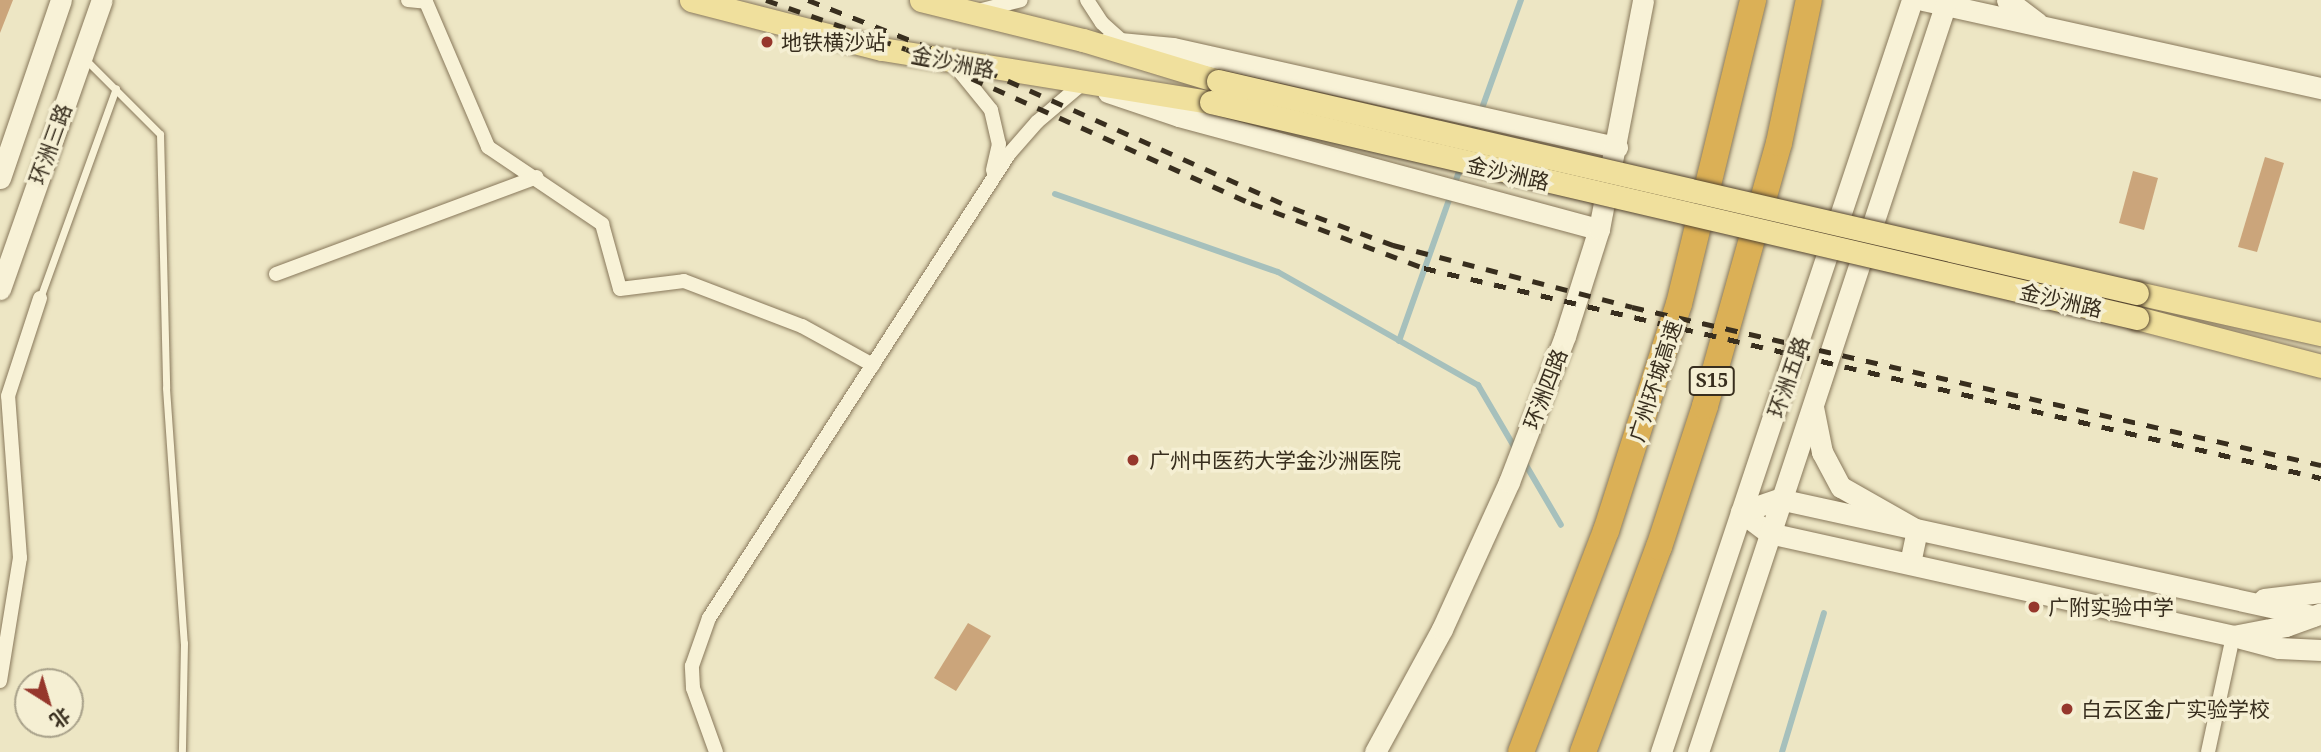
<!DOCTYPE html>
<meta charset="utf-8">
<style>
body{margin:0}
#map{position:relative;width:2321px;height:752px;overflow:hidden;background:#ede6c4;font-family:"Noto Serif","Noto Sans SC",serif}
div>[style]{position:absolute}
.stream>*{height:6px;margin:-3px;padding:0 3px;transform-origin:3px;border-radius:3px;background:#a6c0bc}
.building>*{inset:0;background:#cba57b}
.roads{filter:drop-shadow(0 0 2px #88785b) drop-shadow(0 0 2px #88785b)}
.lane>*{height:7px;margin:-3.5px;padding:0 3.5px;transform-origin:3.5px;border-radius:3.5px;background:#f8f2d7}
.street>*{height:14px;margin:-7px;padding:0 7px;transform-origin:7px;border-radius:7px;background:#f8f2d7}
.secondary>*{height:21px;margin:-10.5px;padding:0 10.5px;transform-origin:10.5px;border-radius:10.5px;background:#f8f2d7}
.primary>*{height:23px;margin:-11.5px;padding:0 11.5px;transform-origin:11.5px;border-radius:11.5px;background:#f0e09d}
.highway>*{height:26px;margin:-13px;padding:0 13px;transform-origin:13px;border-radius:13px;background:#dbb056}
.rail>*{height:5px;margin-top:-2.5px;transform-origin:0;background:repeating-linear-gradient(90deg,#382e1e 0 12px,transparent 0 24px)}
.bridges{filter:drop-shadow(0 0 2px #55452f) drop-shadow(0 0 2px #55452f)}
.primary-bridge>*{height:23px;margin:-11.5px;padding:0 11.5px;transform-origin:11.5px;border-radius:11.5px;background:#f0e09d}
.dots>*{width:19px;height:19px;translate:-50% -50%;box-sizing:border-box;border:4px solid #f5efd3;border-radius:50%}
span{translate:-50% -50%;white-space:nowrap;text-align:center;line-height:1.15;-webkit-text-stroke:7px #f5efd3;paint-order:stroke}
.shield-label span{padding:2px 5px;background:#f5efd3;border:2px solid;border-radius:5px;-webkit-text-stroke-width:0}
.shield-label{font-size:19px;color:#382e1e;font-weight:700}
.poi-label{font-size:21px;color:#382e1e}
.left{translate:0 -50%;text-align:left}
.street-label{font-size:21px;color:#382e1e}
.north{position:absolute;left:14px;top:668px;width:70px;height:70px;box-sizing:border-box;background:#f5efd3;border:2px solid #a9a28b;border-radius:50%;rotate:143deg;font-size:19px;font-weight:700;line-height:28px;text-align:center;color:#382e1e}
.north::after{content:'';display:block;margin:auto;width:24px;height:32px;background:#96372c;clip-path:polygon(50% 0,100% 100%,50% 72%,0 100%)}
</style>
<div id="map">
<div class="stream">
<i style="left:1472px;top:136px;width:145px;rotate:-70.2deg"></i>
<i style="left:1055px;top:194px;width:236px;rotate:19.3deg"></i>
<i style="left:1278px;top:272px;width:230px;rotate:29.5deg"></i>
<i style="left:1478px;top:385px;width:73px;rotate:59.6deg"></i>
<i style="left:1399px;top:341px;width:186px;rotate:-70.5deg"></i>
<i style="left:1523px;top:460px;width:75px;rotate:59.7deg"></i>
<i style="left:1782px;top:752px;width:145px;rotate:-73.2deg"></i>
</div>
<div class="building">
<i style="clip-path:polygon(0 0,13px 0,0 33px)"></i>
<i style="clip-path:polygon(2265px 157px,2284px 163px,2257px 252px,2238px 247px)"></i>
<i style="clip-path:polygon(2133px 171px,2158px 178px,2144px 230px,2119px 223px)"></i>
<i style="clip-path:polygon(968px 623px,991px 636px,956px 691px,934px 678px)"></i>
</div>
<div class="roads">
<div class="lane">
<i style="left:85px;top:59px;width:106px;rotate:45deg"></i>
<i style="left:160px;top:134px;width:254px;rotate:88.6deg"></i>
<i style="left:166px;top:388px;width:256px;rotate:86deg"></i>
<i style="left:184px;top:643px;width:109px;rotate:91.1deg"></i>
<i style="left:40px;top:298px;width:223px;rotate:-70.1deg"></i>
</div>
<div class="street">
<i style="left:408px;top:0;width:18px;rotate:6deg"></i>
<i style="left:426px;top:2px;width:158px;rotate:66.8deg"></i>
<i style="left:488px;top:147px;width:138px;rotate:34deg"></i>
<i style="left:602px;top:224px;width:67px;rotate:74.5deg"></i>
<i style="left:620px;top:289px;width:64px;rotate:-7.1deg"></i>
<i style="left:684px;top:281px;width:126px;rotate:20.9deg"></i>
<i style="left:802px;top:326px;width:81px;rotate:28.8deg"></i>
<i style="left:1087px;top:0;width:27px;rotate:57deg"></i>
<i style="left:1102px;top:23px;width:30px;rotate:42deg"></i>
<i style="left:978px;top:11px;width:44px;rotate:-14.3deg"></i>
<i style="left:953px;top:63px;width:60px;rotate:51deg"></i>
<i style="left:991px;top:110px;width:35px;rotate:77deg"></i>
<i style="left:999px;top:144px;width:27px;rotate:103deg"></i>
<i style="left:276px;top:274px;width:278px;rotate:-20.4deg"></i>
<i style="left:0;top:681px;width:125px;rotate:-80.8deg"></i>
<i style="left:20px;top:558px;width:162px;rotate:-94.2deg"></i>
<i style="left:8px;top:396px;width:103px;rotate:-71.9deg"></i>
<i style="left:716px;top:752px;width:68px;rotate:-109.8deg"></i>
<i style="left:693px;top:688px;width:22px;rotate:-93deg"></i>
<i style="left:692px;top:666px;width:51px;rotate:-70.5deg"></i>
<i style="left:709px;top:618px;width:553px;rotate:-57.12deg"></i>
<i style="left:1009px;top:154px;width:43px;rotate:-48.8deg"></i>
<i style="left:1037px;top:122px;width:60px;rotate:-40.3deg"></i>
<i style="left:2208px;top:752px;width:119px;rotate:-77.8deg"></i>
</div>
<div class="secondary">
<i style="left:1923px;top:0;width:408px;rotate:12.5deg"></i>
<i style="left:2007px;top:0;width:38px;rotate:37deg"></i>
<i style="left:1109px;top:42px;width:64px;rotate:5.4deg"></i>
<i style="left:1173px;top:48px;width:455px;rotate:12.6deg"></i>
<i style="left:1108px;top:92px;width:75px;rotate:18.7deg"></i>
<i style="left:1179px;top:116px;width:435px;rotate:15.1deg"></i>
<i style="left:0;top:178px;width:188px;rotate:-71.1deg"></i>
<i style="left:0;top:289px;width:306px;rotate:-70.6deg"></i>
<i style="left:1813px;top:407px;width:46px;rotate:78.7deg"></i>
<i style="left:1822px;top:452px;width:40px;rotate:62deg"></i>
<i style="left:1841px;top:487px;width:87px;rotate:29.5deg"></i>
<i style="left:1917px;top:530px;width:33px;rotate:102deg"></i>
<i style="left:1741px;top:512px;width:35px;rotate:37deg"></i>
<i style="left:1769px;top:533px;width:475px;rotate:12.5deg"></i>
<i style="left:2233px;top:636px;width:54px;rotate:-10.7deg"></i>
<i style="left:2286px;top:626px;width:37px;rotate:-20deg"></i>
<i style="left:1741px;top:512px;width:40px;rotate:-18.9deg"></i>
<i style="left:1779px;top:499px;width:546px;rotate:12.38deg"></i>
<i style="left:2264px;top:599px;width:57px;rotate:-7deg"></i>
<i style="left:2241px;top:638px;width:39px;rotate:15deg"></i>
<i style="left:2279px;top:648px;width:42px;rotate:2.7deg"></i>
<i style="left:1375px;top:752px;width:140px;rotate:-61.4deg"></i>
<i style="left:1442px;top:629px;width:162px;rotate:-65.5deg"></i>
<i style="left:1509px;top:482px;width:156px;rotate:-69deg"></i>
<i style="left:1565px;top:336px;width:112px;rotate:-72.4deg"></i>
<i style="left:1599px;top:229px;width:233px;rotate:-79.1deg"></i>
<i style="left:1661px;top:752px;width:793px;rotate:-71.54deg"></i>
<i style="left:1698px;top:752px;width:792px;rotate:-71.68deg"></i>
</div>
<div class="primary">
<i style="left:691px;top:0;width:197px;rotate:14.4deg"></i>
<i style="left:882px;top:49px;width:333px;rotate:9.2deg"></i>
<i style="left:921px;top:0;width:167px;rotate:13.9deg"></i>
<i style="left:1083px;top:40px;width:141px;rotate:16.9deg"></i>
<i style="left:2137px;top:293px;width:189px;rotate:12.6deg"></i>
<i style="left:2137px;top:318px;width:190px;rotate:14.6deg"></i>
</div>
<div class="highway">
<i style="left:1521px;top:752px;width:237px;rotate:-69deg"></i>
<i style="left:1606px;top:531px;width:238px;rotate:-72.2deg"></i>
<i style="left:1679px;top:304px;width:313px;rotate:-76.3deg"></i>
<i style="left:1583px;top:752px;width:219px;rotate:-69.7deg"></i>
<i style="left:1659px;top:547px;width:148px;rotate:-71.9deg"></i>
<i style="left:1705px;top:406px;width:273px;rotate:-74.3deg"></i>
<i style="left:1779px;top:143px;width:146px;rotate:-78.2deg"></i>
</div>
</div>
<div class="rail">
<i style="left:766px;top:0;width:148px;rotate:19.3deg"></i>
<i style="left:906px;top:49px;width:378px;rotate:24.1deg"></i>
<i style="left:1251px;top:203px;width:185px;rotate:20.6deg"></i>
<i style="left:1424px;top:268px;width:921px;rotate:13.18deg"></i>
<i style="left:808px;top:0;width:168px;rotate:21.4deg"></i>
<i style="left:964px;top:61px;width:360px;rotate:24.1deg"></i>
<i style="left:1293px;top:208px;width:107px;rotate:20.3deg"></i>
<i style="left:1393px;top:245px;width:247px;rotate:14.5deg"></i>
<i style="left:1632px;top:307px;width:707px;rotate:12.92deg"></i>
</div>
<div class="bridges">
<div class="primary-bridge">
<i style="left:1218px;top:81px;width:943px;rotate:12.99deg"></i>
<i style="left:1211px;top:102px;width:951px;rotate:13.13deg"></i>
</div>
</div>
<div class="dots">
<i style="left:767px;top:42px;background:#96372c"></i>
<i style="left:1133px;top:460px;background:#96372c"></i>
<i style="left:2034px;top:607px;background:#96372c"></i>
<i style="left:2067px;top:709px;background:#96372c"></i>
</div>
<div class="shield-label">
<span style="left:1712px;top:381px">S15</span>
</div>
<div class="poi-label">
<span class="left" style="left:781px;top:42px">地铁横沙站</span>
<span class="left" style="left:1149px;top:460px">广州中医药大学金沙洲医院</span>
<span class="left" style="left:2048px;top:607px">广附实验中学</span>
<span class="left" style="left:2081px;top:709px">白云区金广实验学校</span>
</div>
<div class="street-label">
<span style="left:953px;top:62px;rotate:11deg">金沙洲路</span>
<span style="left:50px;top:144px;rotate:-70deg">环洲三路</span>
<span style="left:1508px;top:173px;rotate:13deg">金沙洲路</span>
<span style="left:2061px;top:300px;rotate:13deg">金沙洲路</span>
<span style="left:1788px;top:377px;rotate:-71deg">环洲五路</span>
<span style="left:1655px;top:381px;rotate:-72deg">广州环城高速</span>
<span style="left:1545px;top:389px;rotate:-69deg">环洲四路</span>
</div>
<div class="north">北</div>
</div>
